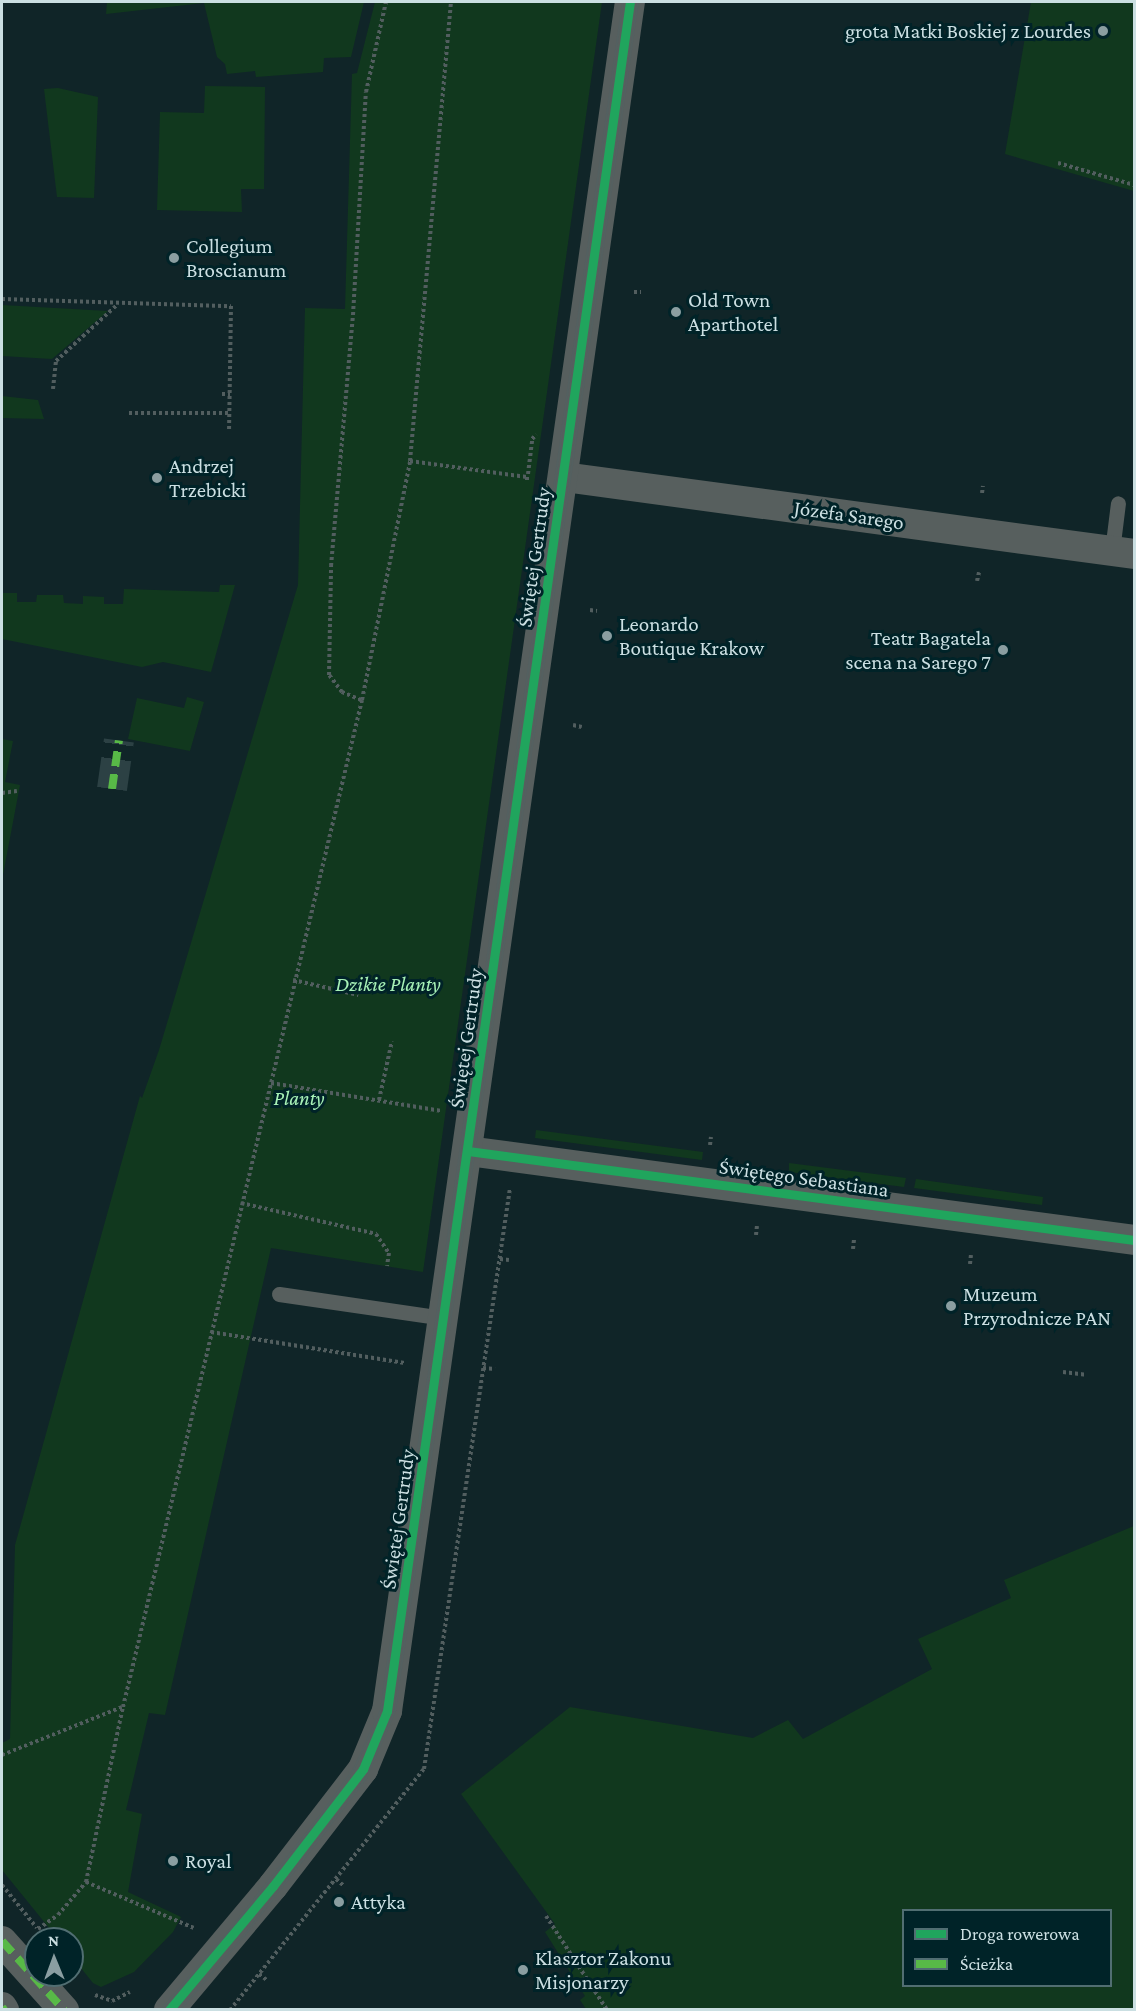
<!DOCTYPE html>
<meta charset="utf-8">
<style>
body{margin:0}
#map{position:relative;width:1136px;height:2011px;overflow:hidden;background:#102528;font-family:"Crimson Pro",serif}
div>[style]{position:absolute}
.green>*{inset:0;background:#11381e}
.street-tunnel>*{height:30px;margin-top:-15px;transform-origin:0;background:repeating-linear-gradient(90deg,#2c4144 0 30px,transparent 0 45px)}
.path>*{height:4px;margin-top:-2px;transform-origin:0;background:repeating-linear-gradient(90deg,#525e5f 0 3px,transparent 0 6px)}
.lane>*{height:15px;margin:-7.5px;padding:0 7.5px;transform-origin:7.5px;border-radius:7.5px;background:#575f5e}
.street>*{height:30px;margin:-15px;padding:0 15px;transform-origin:15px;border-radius:15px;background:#575f5e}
.tram>*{height:1.5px;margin:-0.75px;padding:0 0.75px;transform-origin:0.75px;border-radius:0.75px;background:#546060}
.quiet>*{height:8px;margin-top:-4px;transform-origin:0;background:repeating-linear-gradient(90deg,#58b947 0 15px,transparent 0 23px)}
.cycleway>*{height:9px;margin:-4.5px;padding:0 4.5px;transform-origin:4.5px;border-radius:4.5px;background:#20a55d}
.dots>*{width:16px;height:16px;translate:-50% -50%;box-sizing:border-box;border:3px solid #002328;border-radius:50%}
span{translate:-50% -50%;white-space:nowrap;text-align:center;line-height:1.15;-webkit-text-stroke:6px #002328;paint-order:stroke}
.poi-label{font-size:21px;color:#cbdfe2}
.right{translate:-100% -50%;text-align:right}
.left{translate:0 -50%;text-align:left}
.street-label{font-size:21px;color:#cbdfe2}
.park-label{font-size:21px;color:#a7f2b7;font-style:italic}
.frame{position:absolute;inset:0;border:3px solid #cbdfe2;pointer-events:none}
.legend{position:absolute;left:902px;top:1909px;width:210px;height:78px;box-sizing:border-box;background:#002328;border:2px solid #516e72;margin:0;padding:8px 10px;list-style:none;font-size:18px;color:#cbdfe2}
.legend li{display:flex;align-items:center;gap:12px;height:30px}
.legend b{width:30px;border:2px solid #516e72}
.north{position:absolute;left:24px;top:1927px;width:60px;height:60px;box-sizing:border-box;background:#002328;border:2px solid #516e72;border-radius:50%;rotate:359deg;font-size:16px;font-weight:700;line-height:24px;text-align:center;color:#cbdfe2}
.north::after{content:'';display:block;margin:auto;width:21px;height:27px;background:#8a9ea1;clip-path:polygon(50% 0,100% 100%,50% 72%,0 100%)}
</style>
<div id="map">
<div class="green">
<i style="clip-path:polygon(107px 2px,364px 2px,351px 57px,324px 58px,323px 72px,256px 77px,255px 71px,227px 74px,225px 64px,217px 57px,204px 3px,106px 14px)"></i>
<i style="clip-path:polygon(375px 2px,602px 2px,423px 1272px,271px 1248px,165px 1715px,149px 1713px,126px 1810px,142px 1814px,128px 1892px,181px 1917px,173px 1932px,134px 1972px,101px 1987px,93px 1983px,72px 1957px,72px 1939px,58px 1939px,2px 1870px,2px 1743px,10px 1739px,15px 1545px,140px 1096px,142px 1098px,159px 1050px,298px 585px,305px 308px,345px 309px,352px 74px,357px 73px)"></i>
<i style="clip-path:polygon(1031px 2px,1134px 2px,1134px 191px,1005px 154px)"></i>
<i style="clip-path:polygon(205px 86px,265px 87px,264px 189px,241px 189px,242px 212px,157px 210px,160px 112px,204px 113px)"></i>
<i style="clip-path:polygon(58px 88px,98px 97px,94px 198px,57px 197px,44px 89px)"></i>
<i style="clip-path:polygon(2px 305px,108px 311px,52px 359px,2px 356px)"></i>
<i style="clip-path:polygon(2px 396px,38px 400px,44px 419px,2px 418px)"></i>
<i style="clip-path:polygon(220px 585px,235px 585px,211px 672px,163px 662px,142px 667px,2px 639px,2px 593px,17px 593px,17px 602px,36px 602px,37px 595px,63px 595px,64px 603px,83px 604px,83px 596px,104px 597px,104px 604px,123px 604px,124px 589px,219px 592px)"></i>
<i style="clip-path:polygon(187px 697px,204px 702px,190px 751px,128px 739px,137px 698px,184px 708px)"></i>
<i style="clip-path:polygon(2px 739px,13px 741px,5px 782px,20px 785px,2px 880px)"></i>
<i style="clip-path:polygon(536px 1130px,703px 1152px,702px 1160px,535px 1138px)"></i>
<i style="clip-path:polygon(789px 1163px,906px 1178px,904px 1187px,789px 1172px)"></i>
<i style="clip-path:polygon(916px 1179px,1043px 1197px,1042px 1205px,914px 1188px)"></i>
<i style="clip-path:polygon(evenodd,1134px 1526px,1134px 2009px,586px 2009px,580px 2000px,585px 1996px,545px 1932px,555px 1924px,461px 1794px,570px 1707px,753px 1738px,788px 1720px,803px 1739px,932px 1669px,918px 1639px,1011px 1598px,1004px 1580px,1134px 1526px,1110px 1910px,1110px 1986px,904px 1986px,904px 1910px,1110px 1910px)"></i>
</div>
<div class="street-tunnel">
<i style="left:112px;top:789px;width:49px;rotate:-81.9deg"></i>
</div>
<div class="path">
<i style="left:1058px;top:163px;width:79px;rotate:16.1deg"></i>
<i style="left:634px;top:292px;width:7px"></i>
<i style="left:2px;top:299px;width:229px;rotate:1.8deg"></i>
<i style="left:231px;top:306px;width:126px;rotate:90.9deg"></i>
<i style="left:53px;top:389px;width:28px;rotate:-84deg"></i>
<i style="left:56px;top:361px;width:84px;rotate:-42.6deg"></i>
<i style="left:222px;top:394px;width:8px"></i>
<i style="left:129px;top:413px;width:100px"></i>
<i style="left:410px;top:461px;width:118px;rotate:7.8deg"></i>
<i style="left:527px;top:477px;width:4px;rotate:90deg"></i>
<i style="left:528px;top:474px;width:35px;rotate:-83deg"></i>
<i style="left:532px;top:439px;width:6px;rotate:-45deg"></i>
<i style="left:982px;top:493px;width:7px;rotate:-82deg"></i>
<i style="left:977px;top:581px;width:9px;rotate:-77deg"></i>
<i style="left:590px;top:610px;width:7px;rotate:8deg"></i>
<i style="left:361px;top:700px;width:21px;rotate:-157deg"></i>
<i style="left:342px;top:692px;width:21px;rotate:-127deg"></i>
<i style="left:329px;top:675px;width:109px;rotate:-88.9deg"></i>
<i style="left:331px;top:566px;width:252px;rotate:-85deg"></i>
<i style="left:353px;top:315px;width:223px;rotate:-86.7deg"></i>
<i style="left:366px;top:92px;width:92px;rotate:-77.5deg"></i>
<i style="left:573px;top:725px;width:9px;rotate:13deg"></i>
<i style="left:2px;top:793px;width:15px;rotate:-8deg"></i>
<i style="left:293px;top:980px;width:67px;rotate:13deg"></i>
<i style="left:271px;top:1083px;width:173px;rotate:9.3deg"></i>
<i style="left:379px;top:1100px;width:60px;rotate:-77.6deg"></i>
<i style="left:710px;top:1145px;width:8px;rotate:-83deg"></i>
<i style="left:241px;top:1203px;width:139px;rotate:12.9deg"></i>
<i style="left:376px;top:1234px;width:23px;rotate:56deg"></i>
<i style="left:389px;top:1253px;width:13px;rotate:99deg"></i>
<i style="left:756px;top:1235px;width:9px;rotate:-84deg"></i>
<i style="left:853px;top:1249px;width:10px;rotate:-84deg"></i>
<i style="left:500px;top:1259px;width:9px;rotate:6deg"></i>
<i style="left:970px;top:1264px;width:9px;rotate:-84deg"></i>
<i style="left:211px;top:1332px;width:196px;rotate:9.1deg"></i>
<i style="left:483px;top:1368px;width:12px;rotate:5deg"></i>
<i style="left:1063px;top:1372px;width:23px;rotate:7deg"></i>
<i style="left:2px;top:1755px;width:129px;rotate:-21.8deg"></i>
<i style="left:336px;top:1879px;width:11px;rotate:41deg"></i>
<i style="left:86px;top:1882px;width:117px;rotate:23.1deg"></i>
<i style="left:2px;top:1885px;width:55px;rotate:50.9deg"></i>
<i style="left:546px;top:1916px;width:112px;rotate:57deg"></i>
<i style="left:38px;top:1929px;width:24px;rotate:-35deg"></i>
<i style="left:58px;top:1915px;width:43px;rotate:-49.7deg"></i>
<i style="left:86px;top:1882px;width:179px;rotate:-78.1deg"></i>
<i style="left:123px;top:1707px;width:1035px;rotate:-76.65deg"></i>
<i style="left:362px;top:700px;width:244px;rotate:-78.6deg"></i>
<i style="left:410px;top:461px;width:461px;rotate:-84.9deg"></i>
<i style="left:259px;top:1974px;width:11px;rotate:38deg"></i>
<i style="left:95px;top:1995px;width:18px;rotate:19deg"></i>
<i style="left:112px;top:2001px;width:20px;rotate:-27deg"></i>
<i style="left:230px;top:2010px;width:309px;rotate:-51.2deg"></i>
<i style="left:424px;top:1769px;width:587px;rotate:-81.58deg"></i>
</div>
<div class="lane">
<i style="left:1112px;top:551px;width:48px;rotate:-82.9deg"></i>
<i style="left:279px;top:1294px;width:167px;rotate:8.3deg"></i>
</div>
<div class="street">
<i style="left:564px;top:477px;width:575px;rotate:7.69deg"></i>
<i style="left:468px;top:1151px;width:672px;rotate:7.61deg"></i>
<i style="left:2px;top:1941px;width:93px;rotate:48.1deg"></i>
<i style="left:2px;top:2007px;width:4px;rotate:56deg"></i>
<i style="left:169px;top:2010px;width:162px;rotate:-50deg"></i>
<i style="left:273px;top:1886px;width:148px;rotate:-52.4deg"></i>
<i style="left:363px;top:1769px;width:63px;rotate:-67.5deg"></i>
<i style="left:387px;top:1711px;width:1726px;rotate:-81.91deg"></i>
</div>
<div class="tram">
<i style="left:161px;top:2010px;width:107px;rotate:-49.2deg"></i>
<i style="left:231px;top:1929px;width:145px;rotate:-51.7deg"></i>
<i style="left:321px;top:1815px;width:57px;rotate:-54.3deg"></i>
<i style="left:354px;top:1769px;width:65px;rotate:-65.4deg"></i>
<i style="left:381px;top:1710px;width:1725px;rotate:-81.94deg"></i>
<i style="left:180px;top:2010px;width:98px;rotate:-49.1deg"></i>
<i style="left:244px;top:1936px;width:199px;rotate:-52.2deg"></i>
<i style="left:366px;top:1779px;width:74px;rotate:-66.9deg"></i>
<i style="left:395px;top:1711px;width:1726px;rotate:-81.91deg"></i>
</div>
<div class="quiet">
<i style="left:112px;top:789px;width:49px;rotate:-81.9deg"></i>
<i style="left:2px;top:1941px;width:93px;rotate:48.1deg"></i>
<i style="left:2px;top:2007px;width:4px;rotate:56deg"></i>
</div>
<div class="cycleway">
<i style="left:468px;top:1151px;width:672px;rotate:7.61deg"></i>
<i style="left:169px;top:2010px;width:162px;rotate:-50deg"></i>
<i style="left:273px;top:1886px;width:148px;rotate:-52.4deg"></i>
<i style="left:363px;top:1769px;width:63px;rotate:-67.5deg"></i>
<i style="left:387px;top:1711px;width:1726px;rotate:-81.91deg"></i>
</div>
<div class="dots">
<i style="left:1103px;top:31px;background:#8a9ea1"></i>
<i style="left:174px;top:258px;background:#8a9ea1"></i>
<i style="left:676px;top:312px;background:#8a9ea1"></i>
<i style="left:157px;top:478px;background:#8a9ea1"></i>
<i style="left:607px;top:636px;background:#8a9ea1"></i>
<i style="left:1003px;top:650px;background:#8a9ea1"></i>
<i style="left:951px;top:1306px;background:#8a9ea1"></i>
<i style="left:173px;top:1861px;background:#8a9ea1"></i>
<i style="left:339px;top:1902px;background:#8a9ea1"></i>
<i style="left:523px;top:1970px;background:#8a9ea1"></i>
</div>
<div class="poi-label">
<span class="right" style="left:1091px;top:31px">grota Matki Boskiej z Lourdes</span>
<span class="left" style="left:186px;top:258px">Collegium<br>Broscianum</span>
<span class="left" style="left:688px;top:312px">Old Town<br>Aparthotel</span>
<span class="left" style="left:169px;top:478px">Andrzej<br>Trzebicki</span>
<span class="left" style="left:619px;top:636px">Leonardo<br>Boutique Krakow</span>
<span class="right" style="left:991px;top:650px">Teatr Bagatela<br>scena na Sarego 7</span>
<span class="left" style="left:963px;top:1306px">Muzeum<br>Przyrodnicze PAN</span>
<span class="left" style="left:185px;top:1861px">Royal</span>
<span class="left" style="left:351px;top:1902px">Attyka</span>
<span class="left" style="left:535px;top:1970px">Klasztor Zakonu<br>Misjonarzy</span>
</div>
<div class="street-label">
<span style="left:849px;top:515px;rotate:8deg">Józefa Sarego</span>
<span style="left:534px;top:557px;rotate:-82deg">Świętej Gertrudy</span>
<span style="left:466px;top:1038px;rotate:-82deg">Świętej Gertrudy</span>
<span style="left:804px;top:1178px;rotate:8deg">Świętego Sebastiana</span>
<span style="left:398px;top:1519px;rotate:-82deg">Świętej Gertrudy</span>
</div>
<div class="park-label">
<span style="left:388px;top:984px">Dzikie Planty</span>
<span style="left:299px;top:1098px">Planty</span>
</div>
<div class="frame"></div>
<ul class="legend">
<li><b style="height:8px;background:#20a55d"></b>Droga rowerowa</li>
<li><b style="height:8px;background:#58b947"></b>Ścieżka</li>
</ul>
<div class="north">N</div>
</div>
